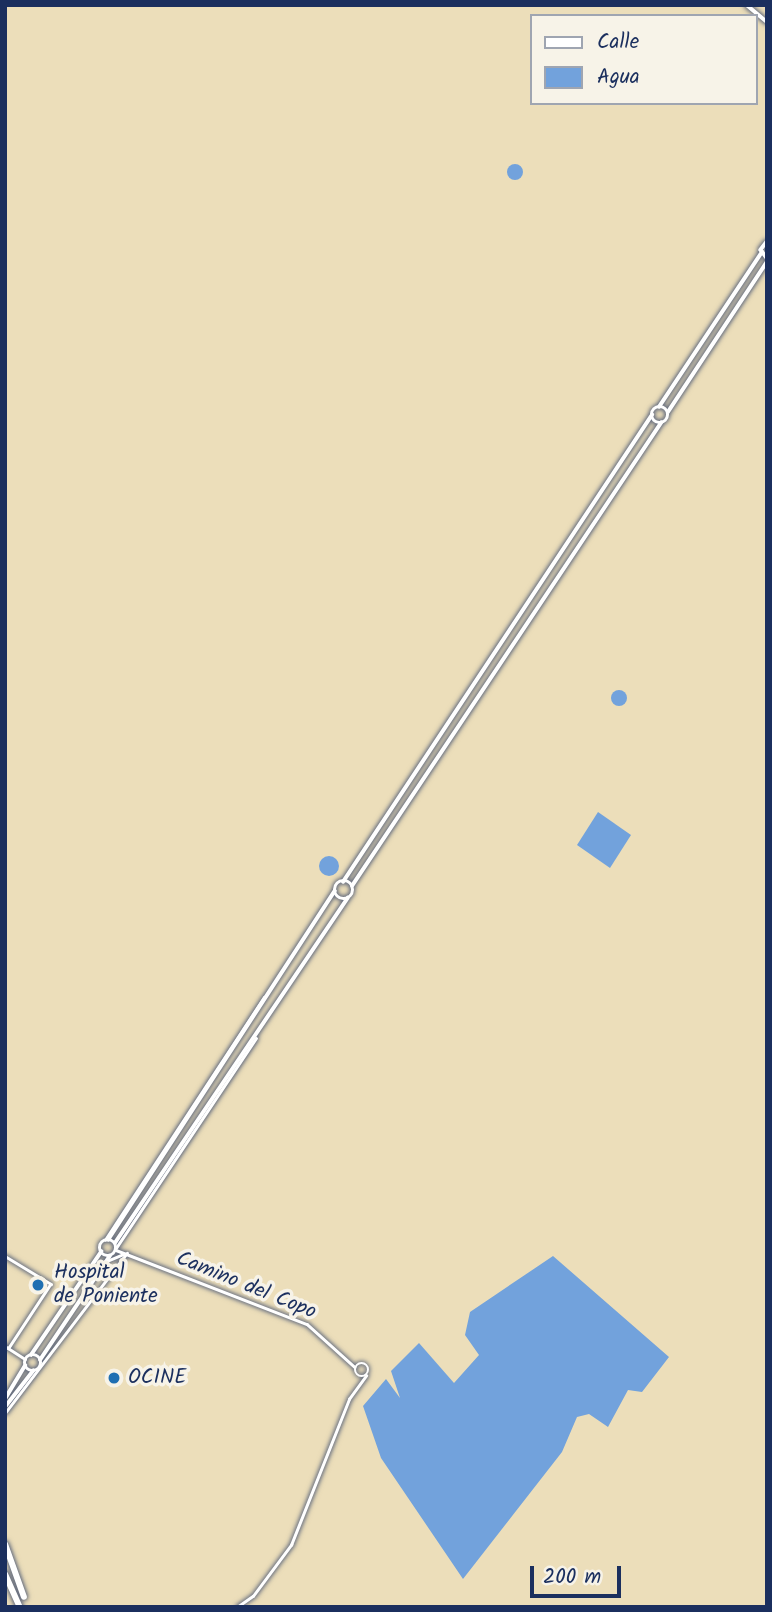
<!DOCTYPE html>
<style>
body{margin:0}
#map{position:relative;width:772px;height:1612px;overflow:hidden;background:#ecdeba;font-family:Kalam,sans-serif}
div>[style]{position:absolute}
.water>*{inset:0;background:#72a2dc}
.round{border-radius:50%}
.roads{filter:drop-shadow(0 0 2px #646c7e) drop-shadow(0 0 2px #646c7e)}
.street>*{height:2.5px;margin:-1.25px;padding:0 1.25px;transform-origin:1.25px;border-radius:1.25px;background:#fff}
.street>.ring{margin:-1.25px;padding:0;box-sizing:content-box;background:none;border:2.5px solid #fff;border-radius:50%}
.secondary>*{height:3.5px;margin:-1.75px;padding:0 1.75px;transform-origin:1.75px;border-radius:1.75px;background:#fff}
.secondary>.ring{margin:-1.75px;padding:0;box-sizing:content-box;background:none;border:3.5px solid #fff;border-radius:50%}
.highway>*{height:6px;margin:-3px;padding:0 3px;transform-origin:3px;border-radius:3px;background:#fff}
.dots>*{width:19px;height:19px;translate:-50% -50%;box-sizing:border-box;border:4px solid #f7f3e8;border-radius:50%}
span{translate:-50% -50%;white-space:nowrap;text-align:center;line-height:1.15;-webkit-text-stroke:7px #f7f3e8;paint-order:stroke}
.poi-label{font-size:21px;color:#1b2f5e}
.left{translate:0 -50%;text-align:left}
.street-label{font-size:21px;color:#1b2f5e}
.frame{position:absolute;inset:0;border:7px solid #1b2f5e;pointer-events:none}
.legend{position:absolute;left:530px;top:14px;width:228px;height:91px;box-sizing:border-box;background:#f7f3e8;border:2px solid #9fa5b1;margin:0;padding:9px 12px;list-style:none;font-size:21px;color:#1b2f5e}
.legend li{display:flex;align-items:center;gap:14px;height:35px}
.legend b{width:35px;border:2px solid #9fa5b1}
.scale{position:absolute;left:530px;top:1566px;width:91px;height:32px;box-sizing:border-box;border:4px solid #1b2f5e;border-top:0;padding-left:9px;font-size:21px;line-height:24px;white-space:nowrap;color:#1b2f5e;-webkit-text-stroke:5px #f7f3e8;paint-order:stroke}
</style>
<div id="map">
<div class="water">
<i class="round" style="left:507px;top:164px;width:16px;height:16px"></i>
<i class="round" style="left:611px;top:690px;width:16px;height:16px"></i>
<i style="clip-path:polygon(598px 812px,631px 835px,610px 868px,577px 845px)"></i>
<i class="round" style="left:319px;top:856px;width:20px;height:20px"></i>
<i style="clip-path:polygon(553px 1256px,669px 1357px,642px 1392px,628px 1390px,608px 1427px,589px 1414px,577px 1417px,562px 1452px,463px 1579px,381px 1458px,363px 1406px,386px 1379px,400px 1398px,391px 1371px,419px 1343px,454px 1383px,479px 1355px,465px 1335px,470px 1312px)"></i>
</div>
<div class="roads">
<div class="street">
<i style="left:105px;top:1240px;width:290px;rotate:-56.8deg"></i>
<i style="left:116px;top:1248px;width:252px;rotate:-56.3deg"></i>
<i style="left:116px;top:1250px;width:205px;rotate:21.2deg"></i>
<i style="left:307px;top:1324px;width:64px;rotate:41.9deg"></i>
<i style="left:5px;top:1256px;width:54px;rotate:31.3deg"></i>
<i style="left:51px;top:1284px;width:77px;rotate:123.3deg"></i>
<i style="left:100px;top:1264px;width:26px;rotate:-23deg"></i>
<i style="left:5px;top:1346px;width:24px;rotate:33deg"></i>
<i class="ring" style="left:355px;top:1363px;width:11.5px;height:11.5px"></i>
<i style="left:5px;top:1413px;width:201px;rotate:-52.7deg"></i>
<i style="left:237px;top:1607px;width:19px;rotate:-35deg"></i>
<i style="left:253px;top:1596px;width:64px;rotate:-53.3deg"></i>
<i style="left:291px;top:1545px;width:157px;rotate:-68.3deg"></i>
<i style="left:349px;top:1399px;width:29px;rotate:-54deg"></i>
</div>
<div class="secondary">
<i style="left:747px;top:5px;width:26px;rotate:40deg"></i>
<i style="left:767px;top:242px;width:10px;rotate:127deg"></i>
<i style="left:761px;top:250px;width:10px;rotate:53deg"></i>
<i class="ring" style="left:652px;top:407px;width:12.5px;height:12.5px"></i>
<i style="left:659px;top:407px;width:186px;rotate:-56.4deg"></i>
<i style="left:668px;top:412px;width:180px;rotate:-56.6deg"></i>
<i class="ring" style="left:335px;top:881px;width:14.5px;height:14.5px"></i>
<i style="left:343px;top:882px;width:560px;rotate:-56.51deg"></i>
<i style="left:352px;top:886px;width:557px;rotate:-56.28deg"></i>
<i style="left:108px;top:1240px;width:416px;rotate:-57deg"></i>
<i class="ring" style="left:100px;top:1240px;width:12.5px;height:12.5px"></i>
<i style="left:115px;top:1243px;width:416px;rotate:-56deg"></i>
<i class="ring" style="left:25px;top:1355px;width:12.5px;height:12.5px"></i>
<i style="left:31px;top:1355px;width:125px;rotate:-55.8deg"></i>
<i style="left:40px;top:1360px;width:125px;rotate:-56.1deg"></i>
<i style="left:5px;top:1399px;width:39px;rotate:-59deg"></i>
<i style="left:5px;top:1407px;width:46px;rotate:-52.1deg"></i>
</div>
<div class="highway">
<i style="left:5px;top:1544px;width:56px;rotate:70.3deg"></i>
<i style="left:5px;top:1574px;width:36px;rotate:66deg"></i>
</div>
</div>
<div class="dots">
<i style="left:38px;top:1285px;background:#1f6fb2"></i>
<i style="left:114px;top:1378px;background:#1f6fb2"></i>
</div>
<div class="poi-label">
<span class="left" style="left:54px;top:1285px">Hospital<br>de Poniente</span>
<span class="left" style="left:128px;top:1378px">OCINE</span>
</div>
<div class="street-label">
<span style="left:246px;top:1286px;rotate:22deg">Camino del Copo</span>
</div>
<div class="frame"></div>
<ul class="legend">
<li><b style="height:9px;background:#fff"></b>Calle</li>
<li><b style="height:19px;background:#72a2dc"></b>Agua</li>
</ul>
<div class="scale">200 m</div>
</div>
